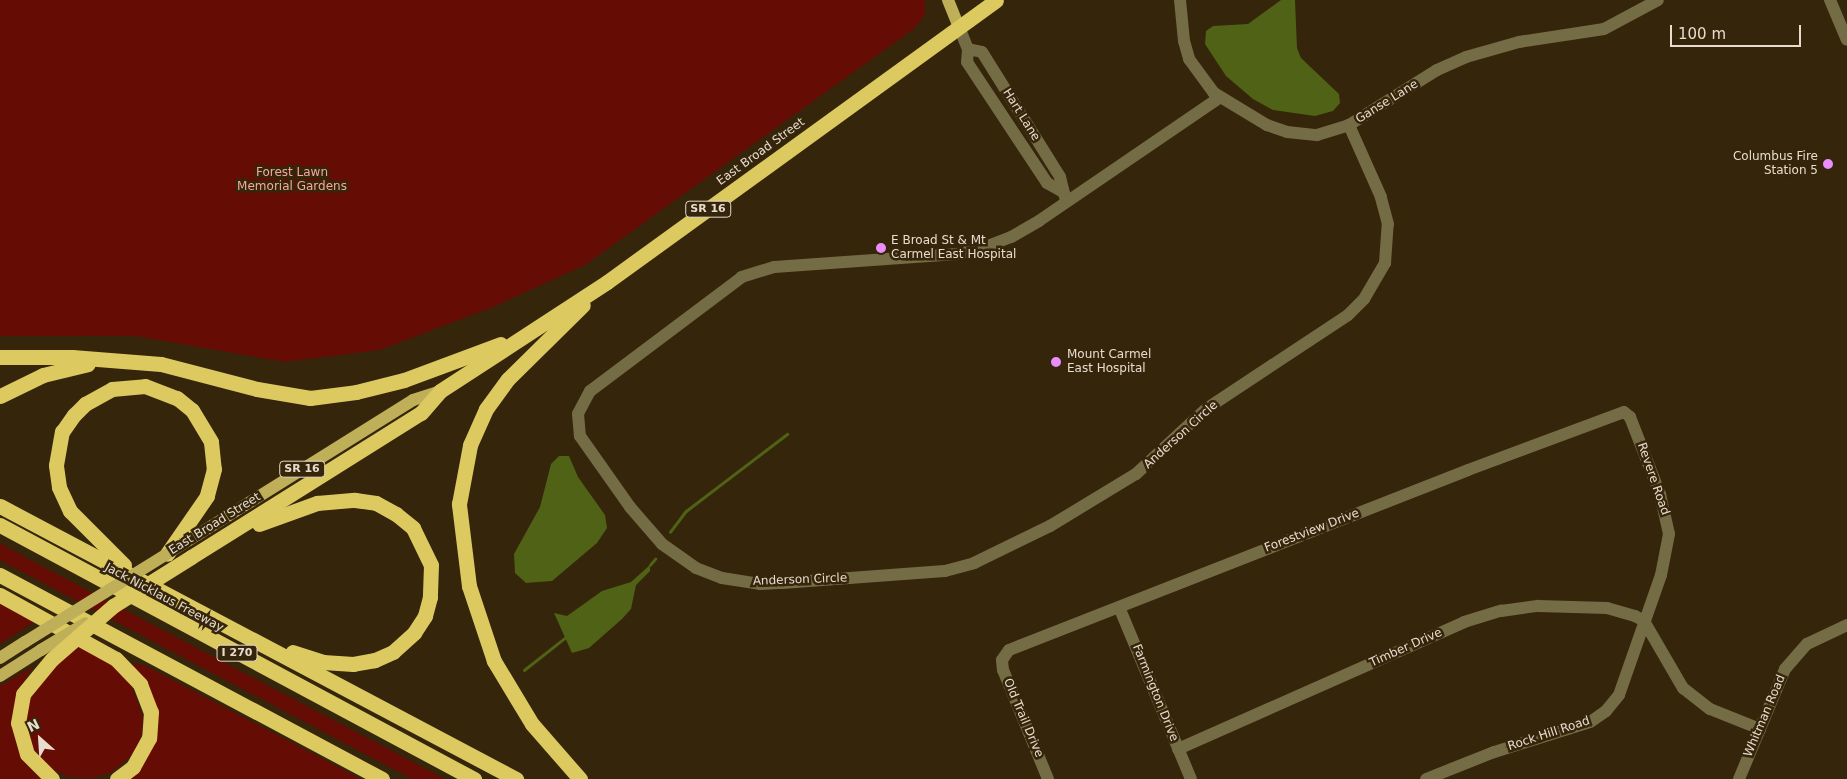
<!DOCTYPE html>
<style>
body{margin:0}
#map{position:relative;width:1847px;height:779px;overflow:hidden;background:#35250b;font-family:"DejaVu Sans",sans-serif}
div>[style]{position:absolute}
.green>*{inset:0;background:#650d05}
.water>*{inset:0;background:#4f6215}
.stream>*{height:2.5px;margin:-1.25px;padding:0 1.25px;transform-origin:1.25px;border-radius:1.25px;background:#4f6215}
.minor>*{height:12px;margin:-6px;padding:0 6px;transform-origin:6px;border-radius:6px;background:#736c44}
.major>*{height:12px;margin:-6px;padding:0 6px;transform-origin:6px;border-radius:6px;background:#beaf58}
.highway>*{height:15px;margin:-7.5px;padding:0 7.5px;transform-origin:7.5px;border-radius:7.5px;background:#dcc95f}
.major-bridge>*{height:12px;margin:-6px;padding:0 6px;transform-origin:6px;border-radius:6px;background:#beaf58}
.highway-bridge>*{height:15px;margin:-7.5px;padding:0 7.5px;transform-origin:7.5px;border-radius:7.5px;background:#dcc95f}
.dots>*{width:14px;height:14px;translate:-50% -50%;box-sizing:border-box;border:2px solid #35250b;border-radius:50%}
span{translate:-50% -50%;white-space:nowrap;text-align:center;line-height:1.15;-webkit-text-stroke:5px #35250b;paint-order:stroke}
.shield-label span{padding:1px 4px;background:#35250b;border:1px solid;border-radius:4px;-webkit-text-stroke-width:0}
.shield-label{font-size:11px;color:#e7dccd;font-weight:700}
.street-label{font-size:12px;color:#e7dccd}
.poi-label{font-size:12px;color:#e7dccd}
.right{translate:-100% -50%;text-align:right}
.left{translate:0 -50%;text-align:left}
.park-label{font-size:12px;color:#f6a89a}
.north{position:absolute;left:15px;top:714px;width:50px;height:50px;-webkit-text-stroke:4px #35250b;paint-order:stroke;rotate:334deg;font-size:14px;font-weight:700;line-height:20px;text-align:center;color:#e7dccd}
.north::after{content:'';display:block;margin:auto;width:18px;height:22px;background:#e7dccd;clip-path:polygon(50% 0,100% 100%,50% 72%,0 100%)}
.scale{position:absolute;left:1670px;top:25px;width:131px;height:22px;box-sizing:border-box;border:2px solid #e7dccd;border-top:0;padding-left:6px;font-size:15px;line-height:18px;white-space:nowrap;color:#e7dccd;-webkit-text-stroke:4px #35250b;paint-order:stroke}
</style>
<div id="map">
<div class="green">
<i style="clip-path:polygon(0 0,925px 0,925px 14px,915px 28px,585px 265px,493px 307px,380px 350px,285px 362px,135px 336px,0 336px)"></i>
<i style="clip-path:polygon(0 543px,21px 555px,445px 779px,412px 779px,11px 566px,0 560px)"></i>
<i style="clip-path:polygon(0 602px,34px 622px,0 644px)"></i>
<i style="clip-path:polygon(80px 645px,111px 663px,129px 680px,143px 716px,142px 735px,133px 754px,111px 773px,92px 778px,68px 777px,49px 768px,32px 750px,25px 733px,26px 701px,60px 660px)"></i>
<i style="clip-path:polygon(133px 663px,146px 666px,361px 779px,125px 779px,152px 742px)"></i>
<i style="clip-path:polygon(33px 666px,18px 691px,12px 722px,18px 750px,26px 764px,42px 779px,0 779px,0 686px)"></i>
</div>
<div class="water">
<i style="clip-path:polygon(1281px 0,1295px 0,1297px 48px,1301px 58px,1339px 94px,1340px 103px,1333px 111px,1315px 116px,1273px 110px,1253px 99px,1226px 76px,1205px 44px,1206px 31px,1213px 26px,1248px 24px)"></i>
<i style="clip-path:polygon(559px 456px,569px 456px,578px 477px,605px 515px,607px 528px,597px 543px,552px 581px,526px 583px,515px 573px,514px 554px,540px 507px,551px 464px)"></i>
<i style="clip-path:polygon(650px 565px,650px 571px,636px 585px,631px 609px,622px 619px,589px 648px,572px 653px,554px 613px,567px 616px,602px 591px,631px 582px)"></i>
</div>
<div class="stream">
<i style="left:670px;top:532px;width:26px;rotate:-53deg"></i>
<i style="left:686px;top:511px;width:127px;rotate:-37.3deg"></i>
<i style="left:650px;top:565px;width:8px;rotate:-50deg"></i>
<i style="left:524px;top:670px;width:53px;rotate:-38.2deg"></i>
</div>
<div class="minor">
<i style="left:1180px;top:0;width:41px;rotate:84.4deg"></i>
<i style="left:1184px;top:41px;width:19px;rotate:74deg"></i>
<i style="left:1189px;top:59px;width:42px;rotate:53.7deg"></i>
<i style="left:1214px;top:93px;width:62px;rotate:31.1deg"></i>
<i style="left:1267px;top:125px;width:21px;rotate:19deg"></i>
<i style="left:1287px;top:132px;width:30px;rotate:6deg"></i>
<i style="left:1317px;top:135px;width:34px;rotate:-17deg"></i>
<i style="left:1349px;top:125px;width:104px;rotate:-32deg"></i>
<i style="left:1437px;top:70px;width:32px;rotate:-24deg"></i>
<i style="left:1466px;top:57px;width:55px;rotate:-15.8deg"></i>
<i style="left:1519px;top:42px;width:86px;rotate:-8.7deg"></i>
<i style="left:1604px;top:29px;width:61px;rotate:-28.2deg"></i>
<i style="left:1830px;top:0;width:43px;rotate:67deg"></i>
<i style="left:959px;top:27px;width:24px;rotate:68deg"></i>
<i style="left:968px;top:49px;width:13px;rotate:94deg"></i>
<i style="left:967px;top:62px;width:145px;rotate:56.5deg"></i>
<i style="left:1047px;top:183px;width:18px;rotate:29deg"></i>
<i style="left:968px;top:49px;width:14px;rotate:12deg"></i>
<i style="left:982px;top:52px;width:147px;rotate:58deg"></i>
<i style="left:1060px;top:177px;width:21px;rotate:76deg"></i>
<i style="left:1219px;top:98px;width:218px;rotate:145.7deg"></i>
<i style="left:1039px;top:221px;width:32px;rotate:150deg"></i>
<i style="left:1011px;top:237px;width:30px;rotate:159deg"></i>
<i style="left:983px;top:248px;width:27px;rotate:167deg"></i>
<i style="left:957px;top:254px;width:183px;rotate:175.9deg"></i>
<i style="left:774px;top:267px;width:34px;rotate:163deg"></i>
<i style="left:742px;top:277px;width:190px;rotate:143.1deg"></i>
<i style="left:590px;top:391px;width:26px;rotate:118deg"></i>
<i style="left:578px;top:414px;width:22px;rotate:85deg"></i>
<i style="left:580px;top:436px;width:87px;rotate:54.8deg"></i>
<i style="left:630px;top:507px;width:49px;rotate:49.1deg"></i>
<i style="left:662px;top:544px;width:42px;rotate:35.2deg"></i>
<i style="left:696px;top:568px;width:28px;rotate:21deg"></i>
<i style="left:722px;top:578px;width:38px;rotate:9deg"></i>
<i style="left:760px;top:584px;width:22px;rotate:-3deg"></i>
<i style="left:782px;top:583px;width:163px;rotate:-4.2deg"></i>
<i style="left:945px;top:571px;width:30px;rotate:-15deg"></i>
<i style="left:974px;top:563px;width:85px;rotate:-26deg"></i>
<i style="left:1050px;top:526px;width:100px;rotate:-31.2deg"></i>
<i style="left:1136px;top:474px;width:96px;rotate:-42.9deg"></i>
<i style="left:1206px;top:409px;width:170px;rotate:-33.5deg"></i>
<i style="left:1348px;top:315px;width:23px;rotate:-45deg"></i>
<i style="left:1364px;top:299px;width:42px;rotate:-59.7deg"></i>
<i style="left:1385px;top:263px;width:39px;rotate:-86deg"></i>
<i style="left:1388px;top:224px;width:28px;rotate:-105deg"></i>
<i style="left:1381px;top:197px;width:79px;rotate:-114deg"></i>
<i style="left:1119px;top:607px;width:186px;rotate:67.3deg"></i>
<i style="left:1178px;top:749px;width:313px;rotate:-23.9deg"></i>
<i style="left:1464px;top:622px;width:39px;rotate:-17deg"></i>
<i style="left:1501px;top:611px;width:37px;rotate:-8deg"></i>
<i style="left:1538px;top:606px;width:69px;rotate:1.7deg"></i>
<i style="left:1607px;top:608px;width:29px;rotate:16deg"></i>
<i style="left:1635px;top:616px;width:10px;rotate:29deg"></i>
<i style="left:1644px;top:621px;width:78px;rotate:59.8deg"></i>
<i style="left:1683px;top:688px;width:34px;rotate:38deg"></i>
<i style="left:1710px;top:709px;width:54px;rotate:21.8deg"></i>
<i style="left:1048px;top:779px;width:118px;rotate:-112.4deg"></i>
<i style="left:1003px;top:670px;width:10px;rotate:-96deg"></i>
<i style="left:1002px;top:660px;width:12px;rotate:-55deg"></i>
<i style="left:1009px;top:650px;width:493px;rotate:-21.4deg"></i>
<i style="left:1468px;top:470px;width:166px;rotate:-20.4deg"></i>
<i style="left:1624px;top:412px;width:8px;rotate:40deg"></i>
<i style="left:1630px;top:417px;width:83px;rotate:68.7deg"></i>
<i style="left:1660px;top:494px;width:41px;rotate:77.3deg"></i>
<i style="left:1669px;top:534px;width:42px;rotate:101deg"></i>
<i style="left:1661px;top:575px;width:127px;rotate:109.3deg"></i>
<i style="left:1619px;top:695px;width:21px;rotate:129deg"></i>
<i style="left:1606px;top:711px;width:19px;rotate:145deg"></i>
<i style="left:1590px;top:722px;width:101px;rotate:162.6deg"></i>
<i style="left:1494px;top:752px;width:73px;rotate:158.3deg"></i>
<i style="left:1739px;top:779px;width:119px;rotate:-67.3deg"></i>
<i style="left:1785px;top:669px;width:33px;rotate:-49deg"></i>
<i style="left:1807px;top:644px;width:44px;rotate:-25.4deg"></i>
</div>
<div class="major">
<i style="left:948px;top:0;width:29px;rotate:68deg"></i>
<i style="left:170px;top:552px;width:287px;rotate:-32deg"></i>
<i style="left:413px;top:400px;width:28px;rotate:-18deg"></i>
<i style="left:0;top:658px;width:30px;rotate:-33deg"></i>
<i style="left:0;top:676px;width:49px;rotate:-32.4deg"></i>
</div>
<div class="highway">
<i style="left:0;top:357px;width:72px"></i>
<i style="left:72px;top:357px;width:89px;rotate:4.5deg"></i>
<i style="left:161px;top:364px;width:99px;rotate:14.6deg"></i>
<i style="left:257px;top:389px;width:54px;rotate:9.6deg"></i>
<i style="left:310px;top:398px;width:46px;rotate:-7.4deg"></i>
<i style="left:356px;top:392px;width:49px;rotate:-14deg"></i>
<i style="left:404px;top:380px;width:103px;rotate:-20.4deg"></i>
<i style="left:0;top:396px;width:48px;rotate:-26deg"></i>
<i style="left:43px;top:375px;width:46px;rotate:-13.7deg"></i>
<i style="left:0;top:506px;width:584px;rotate:27.88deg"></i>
<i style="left:259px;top:524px;width:62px;rotate:-19.9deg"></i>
<i style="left:317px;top:503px;width:38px;rotate:-5deg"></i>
<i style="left:355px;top:500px;width:21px;rotate:8deg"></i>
<i style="left:376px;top:503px;width:23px;rotate:29deg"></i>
<i style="left:396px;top:514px;width:22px;rotate:39deg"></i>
<i style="left:413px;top:528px;width:41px;rotate:64.1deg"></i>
<i style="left:431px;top:565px;width:32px;rotate:92deg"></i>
<i style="left:430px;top:597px;width:20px;rotate:105deg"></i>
<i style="left:425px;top:616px;width:20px;rotate:123deg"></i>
<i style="left:414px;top:633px;width:28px;rotate:138deg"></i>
<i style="left:393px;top:652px;width:20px;rotate:156deg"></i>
<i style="left:375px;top:660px;width:22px;rotate:170deg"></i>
<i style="left:353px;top:664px;width:30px;rotate:-176deg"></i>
<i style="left:323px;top:662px;width:32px;rotate:-162deg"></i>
<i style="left:0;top:525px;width:538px;rotate:28.19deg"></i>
<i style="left:191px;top:557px;width:271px;rotate:-32.1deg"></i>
<i style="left:421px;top:413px;width:29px;rotate:-49deg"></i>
<i style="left:440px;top:391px;width:199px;rotate:-33.1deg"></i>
<i style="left:607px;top:282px;width:480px;rotate:-35.9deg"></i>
<i style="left:124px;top:565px;width:76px;rotate:-135deg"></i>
<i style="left:70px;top:511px;width:26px;rotate:-115deg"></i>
<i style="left:59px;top:487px;width:22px;rotate:-98deg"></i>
<i style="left:56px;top:465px;width:34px;rotate:-80deg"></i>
<i style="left:62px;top:432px;width:21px;rotate:-55deg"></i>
<i style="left:74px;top:415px;width:16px;rotate:-45deg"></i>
<i style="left:85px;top:404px;width:31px;rotate:-29deg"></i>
<i style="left:112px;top:389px;width:33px;rotate:-5deg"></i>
<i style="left:145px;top:386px;width:34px;rotate:21deg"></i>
<i style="left:177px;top:398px;width:19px;rotate:39deg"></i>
<i style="left:192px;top:410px;width:37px;rotate:59deg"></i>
<i style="left:211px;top:442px;width:27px;rotate:84deg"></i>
<i style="left:214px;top:469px;width:28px;rotate:105deg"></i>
<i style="left:207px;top:496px;width:70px;rotate:124.6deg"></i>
<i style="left:0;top:575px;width:433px;rotate:28.1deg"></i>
<i style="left:0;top:595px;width:132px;rotate:28.9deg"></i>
<i style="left:116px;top:659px;width:35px;rotate:46deg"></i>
<i style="left:140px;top:684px;width:30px;rotate:69deg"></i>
<i style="left:151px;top:712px;width:26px;rotate:94deg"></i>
<i style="left:149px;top:738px;width:33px;rotate:119deg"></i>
<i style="left:133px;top:767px;width:20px;rotate:143deg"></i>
<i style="left:52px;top:779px;width:35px;rotate:-135deg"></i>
<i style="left:27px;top:754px;width:32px;rotate:-106deg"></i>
<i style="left:18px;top:723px;width:29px;rotate:-80deg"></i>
<i style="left:23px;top:694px;width:45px;rotate:-50.4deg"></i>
<i style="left:580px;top:779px;width:73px;rotate:-131.1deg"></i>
<i style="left:532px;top:724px;width:74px;rotate:-121.1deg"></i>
<i style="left:494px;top:661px;width:79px;rotate:-108.4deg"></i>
<i style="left:469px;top:586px;width:83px;rotate:-97deg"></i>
<i style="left:459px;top:504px;width:60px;rotate:-79.4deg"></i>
<i style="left:470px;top:445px;width:39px;rotate:-66deg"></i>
<i style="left:486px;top:409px;width:37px;rotate:-54deg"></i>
<i style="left:508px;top:379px;width:105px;rotate:-44.6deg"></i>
</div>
<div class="major-bridge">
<i style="left:25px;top:642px;width:167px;rotate:-31.8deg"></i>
<i style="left:41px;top:650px;width:52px;rotate:-31deg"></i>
</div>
<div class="highway-bridge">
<i style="left:52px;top:659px;width:81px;rotate:-41deg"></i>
<i style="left:113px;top:606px;width:92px;rotate:-32.1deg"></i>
</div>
<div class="dots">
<i style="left:1828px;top:164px;background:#ea8dfd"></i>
<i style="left:881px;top:248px;background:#ea8dfd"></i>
<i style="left:1056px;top:362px;background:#ea8dfd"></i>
</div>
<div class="shield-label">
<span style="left:708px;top:209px">SR 16</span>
<span style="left:302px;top:469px">SR 16</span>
<span style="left:237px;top:653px">I 270</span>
</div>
<div class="street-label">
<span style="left:1387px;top:102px;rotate:-32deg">Ganse Lane</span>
<span style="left:1021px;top:115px;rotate:58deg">Hart Lane</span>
<span style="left:761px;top:152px;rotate:-36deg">East Broad Street</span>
<span style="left:1181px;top:435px;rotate:-42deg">Anderson Circle</span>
<span style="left:1653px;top:479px;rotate:71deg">Revere Road</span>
<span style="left:215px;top:524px;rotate:-32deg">East Broad Street</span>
<span style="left:1312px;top:531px;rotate:-21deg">Forestview Drive</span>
<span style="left:800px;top:580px;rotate:-2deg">Anderson Circle</span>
<span style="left:164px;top:598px;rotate:28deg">Jack Nicklaus Freeway</span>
<span style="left:1406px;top:648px;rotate:-24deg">Timber Drive</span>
<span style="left:1155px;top:693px;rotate:68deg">Farmington Drive</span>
<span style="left:1765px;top:716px;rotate:-67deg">Whitman Road</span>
<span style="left:1023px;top:718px;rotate:67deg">Old Trail Drive</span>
<span style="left:1549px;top:734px;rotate:-18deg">Rock Hill Road</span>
</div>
<div class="poi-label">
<span class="right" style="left:1818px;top:164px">Columbus Fire<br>Station 5</span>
<span class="left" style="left:891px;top:248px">E Broad St &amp; Mt<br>Carmel East Hospital</span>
<span class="left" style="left:1067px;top:362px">Mount Carmel<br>East Hospital</span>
</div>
<div class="park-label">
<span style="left:292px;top:180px">Forest Lawn<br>Memorial Gardens</span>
</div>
<div class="north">N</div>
<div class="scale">100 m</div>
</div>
